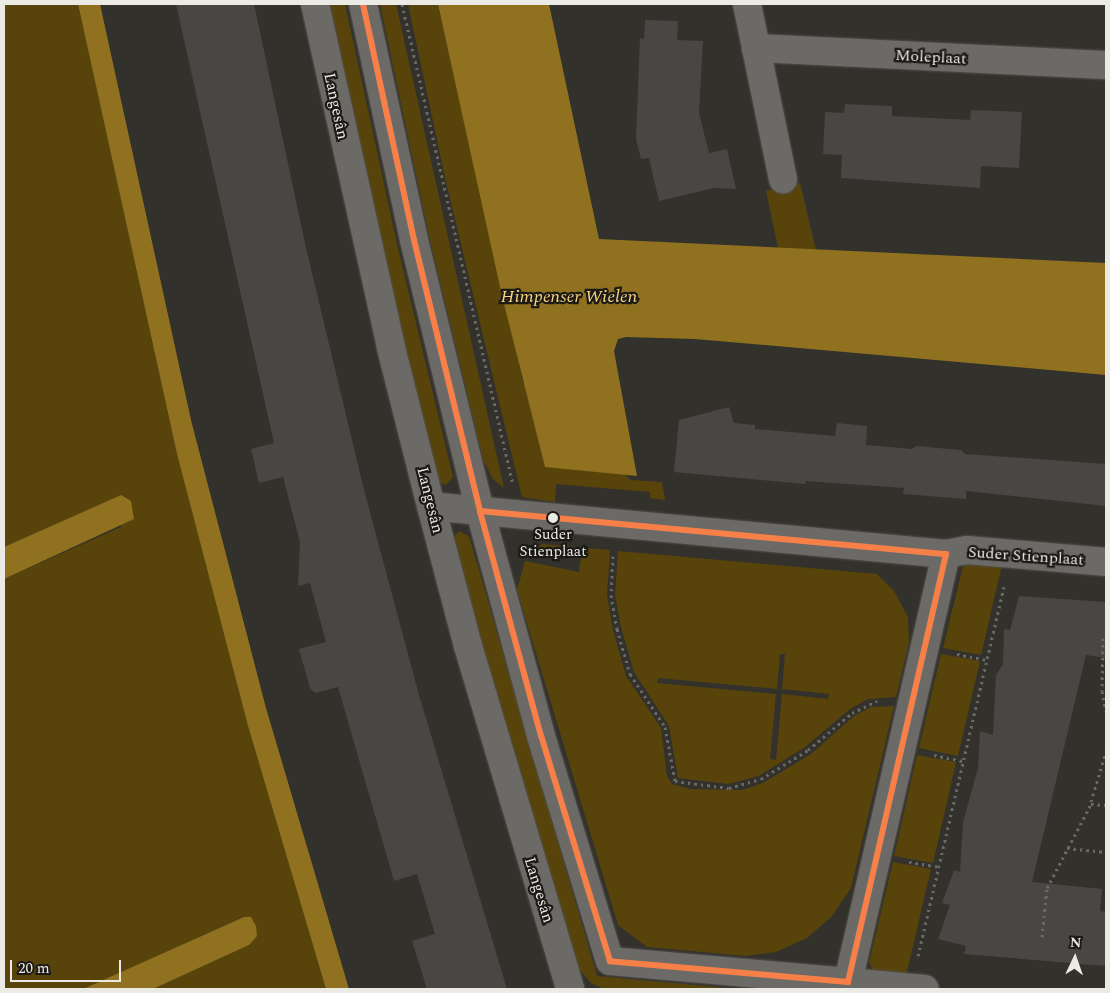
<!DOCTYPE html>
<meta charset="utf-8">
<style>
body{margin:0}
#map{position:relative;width:1110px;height:993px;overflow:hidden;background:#33312c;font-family:Spectral,serif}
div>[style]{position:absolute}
.green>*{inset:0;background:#58440b}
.water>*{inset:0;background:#8f711f}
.building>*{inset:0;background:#484743}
.path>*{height:3px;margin-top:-1.5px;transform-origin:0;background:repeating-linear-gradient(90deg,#6a6965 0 2.5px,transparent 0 6.5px)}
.roads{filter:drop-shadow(0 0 1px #514f4a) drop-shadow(0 0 1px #514f4a)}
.minor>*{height:28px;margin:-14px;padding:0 14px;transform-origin:14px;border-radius:14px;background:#6b6a66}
.tertiary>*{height:28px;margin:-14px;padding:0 14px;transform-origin:14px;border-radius:14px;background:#6b6a66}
.bus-1>*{height:6px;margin:-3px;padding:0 3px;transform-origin:3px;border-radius:3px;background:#f78048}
.dots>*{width:14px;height:14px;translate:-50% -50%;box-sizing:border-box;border:2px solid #1c1a16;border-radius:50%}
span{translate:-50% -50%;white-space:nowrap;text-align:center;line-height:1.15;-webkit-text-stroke:4.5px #1c1a16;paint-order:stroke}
.bus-label{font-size:15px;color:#eceae4}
.street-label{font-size:16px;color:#eceae4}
.water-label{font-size:18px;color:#f9d480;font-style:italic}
.frame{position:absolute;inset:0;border:5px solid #eceae4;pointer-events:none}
.north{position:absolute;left:1050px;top:933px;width:50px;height:50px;-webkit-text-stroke:4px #1c1a16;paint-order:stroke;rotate:3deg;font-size:14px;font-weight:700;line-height:20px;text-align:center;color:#eceae4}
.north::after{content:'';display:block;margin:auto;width:18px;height:22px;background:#eceae4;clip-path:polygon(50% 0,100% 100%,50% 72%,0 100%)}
.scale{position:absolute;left:10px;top:960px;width:111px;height:22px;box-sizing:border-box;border:2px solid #eceae4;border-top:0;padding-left:6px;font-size:15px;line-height:18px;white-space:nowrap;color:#eceae4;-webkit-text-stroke:4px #1c1a16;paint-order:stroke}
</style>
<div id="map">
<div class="green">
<i style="clip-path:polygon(4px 4px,78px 4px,177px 454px,248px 726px,326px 989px,153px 989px,249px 945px,244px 917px,83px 989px,4px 989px,4px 579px,121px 527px,121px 495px,4px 547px)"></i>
<i style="clip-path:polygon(328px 4px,345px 4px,397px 244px,453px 477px,446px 485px,438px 482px,381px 248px)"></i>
<i style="clip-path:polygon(380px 4px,396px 4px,504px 488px,493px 479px,483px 460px,429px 236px)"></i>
<i style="clip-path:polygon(408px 4px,438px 4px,523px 382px,631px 480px,662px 482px,665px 500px,650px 498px,650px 492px,556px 484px,555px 502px,522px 497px,446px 182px)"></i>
<i style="clip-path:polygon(800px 183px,816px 250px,778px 248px,766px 191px)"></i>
<i style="clip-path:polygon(459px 531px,469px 536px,597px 976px,738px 989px,605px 989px,592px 984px,578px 968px,511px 750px,452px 540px)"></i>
<i style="clip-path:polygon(542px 544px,610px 550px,607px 595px,613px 630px,626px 676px,661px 728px,667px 776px,672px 784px,690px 789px,743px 790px,763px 783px,811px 754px,854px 716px,871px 707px,894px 706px,851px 888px,832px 916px,807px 938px,776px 952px,746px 956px,647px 947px,618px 925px,517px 590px,525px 561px,579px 572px,581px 557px,531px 554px)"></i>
<i style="clip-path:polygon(evenodd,618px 551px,877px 574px,894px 591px,908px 617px,909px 643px,896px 697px,868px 699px,850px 709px,805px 747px,759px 776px,728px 784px,678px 778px,669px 726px,634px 672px,621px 627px,615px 595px,618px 551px,780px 654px,785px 654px,782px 689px,829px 694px,828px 699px,782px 694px,776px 760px,770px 759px,776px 694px,657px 683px,658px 678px,777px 689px,780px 654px)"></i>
<i style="clip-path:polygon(964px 562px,1002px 565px,981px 655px,943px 648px)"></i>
<i style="clip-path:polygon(941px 654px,980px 661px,958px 756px,919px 748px)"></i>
<i style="clip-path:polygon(917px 755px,956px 762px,933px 863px,894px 856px)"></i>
<i style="clip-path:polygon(893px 862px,931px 869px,906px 976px,874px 972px,869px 963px)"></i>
</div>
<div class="water">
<i style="clip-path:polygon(78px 4px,100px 4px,191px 420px,266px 708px,349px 989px,326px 989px,248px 726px,177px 454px)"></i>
<i style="clip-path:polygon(438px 4px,549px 4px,599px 239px,1106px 263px,1106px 375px,695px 339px,626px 337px,618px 339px,614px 351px,637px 476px,545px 467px,502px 296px)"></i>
<i style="clip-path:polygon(121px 495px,131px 501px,134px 519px,4px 579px,4px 547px)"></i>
<i style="clip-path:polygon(244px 917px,251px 917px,256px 926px,257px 936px,249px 945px,153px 989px,83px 989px)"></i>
</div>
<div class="building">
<i style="clip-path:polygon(176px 4px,254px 4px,306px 248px,364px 490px,419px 695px,507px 989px,427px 989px,412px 941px,435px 934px,417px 874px,394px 881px,338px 687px,315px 693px,310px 688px,299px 649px,326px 642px,310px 583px,298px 586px,300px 542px,283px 477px,259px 483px,251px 449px,274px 443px)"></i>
<i style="clip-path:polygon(645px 20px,678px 21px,677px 40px,703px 41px,699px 113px,709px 153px,727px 149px,736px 189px,714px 188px,659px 201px,649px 158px,641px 159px,636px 139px,640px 38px,644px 39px)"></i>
<i style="clip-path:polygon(845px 104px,892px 106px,892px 116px,970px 120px,971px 110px,1022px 112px,1019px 168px,981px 166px,980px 188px,841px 178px,842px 155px,823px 154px,825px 112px,844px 113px)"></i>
<i style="clip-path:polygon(729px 407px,734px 423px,755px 425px,755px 429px,835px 436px,837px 423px,867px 426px,866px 445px,912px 449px,916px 446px,961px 450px,965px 454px,1106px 464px,1106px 506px,966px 491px,966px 499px,903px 494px,904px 488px,806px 481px,805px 484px,674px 472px,679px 420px)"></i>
<i style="clip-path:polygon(1019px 596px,1106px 602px,1106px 658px,1086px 655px,1032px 882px,1102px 889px,1100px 911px,1106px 912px,1106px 966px,964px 954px,966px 946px,938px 939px,950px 905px,942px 903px,954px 870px,960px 872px,963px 822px,978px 768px,980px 731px,993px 735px,996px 675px,1003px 664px,1004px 629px,1010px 630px)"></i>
</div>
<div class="path">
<i style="left:402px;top:4px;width:490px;rotate:77deg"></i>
<i style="left:613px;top:556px;width:39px;rotate:93deg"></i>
<i style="left:611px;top:595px;width:35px;rotate:80deg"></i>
<i style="left:617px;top:629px;width:47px;rotate:73.9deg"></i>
<i style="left:630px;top:674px;width:64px;rotate:56.6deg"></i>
<i style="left:665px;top:727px;width:55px;rotate:79.5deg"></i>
<i style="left:675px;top:781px;width:54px;rotate:7.4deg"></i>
<i style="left:729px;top:788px;width:33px;rotate:-16deg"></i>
<i style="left:761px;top:779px;width:55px;rotate:-31.7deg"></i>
<i style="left:808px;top:750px;width:57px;rotate:-40.1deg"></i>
<i style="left:852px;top:713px;width:28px;rotate:-26deg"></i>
<i style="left:1103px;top:638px;width:53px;rotate:91.1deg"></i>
<i style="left:1102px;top:691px;width:20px;rotate:79deg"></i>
<i style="left:957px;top:654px;width:31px;rotate:11deg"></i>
<i style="left:934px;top:755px;width:30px;rotate:12deg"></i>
<i style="left:1091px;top:804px;width:15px;rotate:4deg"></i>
<i style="left:1067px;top:848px;width:39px;rotate:6deg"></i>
<i style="left:909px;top:862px;width:30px;rotate:9deg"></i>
<i style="left:1042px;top:937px;width:49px;rotate:-84.2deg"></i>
<i style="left:1047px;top:888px;width:90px;rotate:-62.3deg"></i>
<i style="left:1089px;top:808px;width:59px;rotate:-73.1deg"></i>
<i style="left:918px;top:956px;width:379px;rotate:-76.9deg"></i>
</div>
<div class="roads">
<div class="minor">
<i style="left:315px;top:4px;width:352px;rotate:77.5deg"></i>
<i style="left:391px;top:348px;width:163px;rotate:75.8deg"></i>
<i style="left:431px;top:506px;width:145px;rotate:75.2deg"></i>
<i style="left:468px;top:646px;width:358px;rotate:73.4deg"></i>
<i style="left:747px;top:4px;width:179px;rotate:78.4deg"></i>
<i style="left:756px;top:48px;width:350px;rotate:2.8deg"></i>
<i style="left:431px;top:506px;width:49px;rotate:5.8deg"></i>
<i style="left:946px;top:554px;width:21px;rotate:-11deg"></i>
<i style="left:967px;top:550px;width:140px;rotate:4.9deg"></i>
<i style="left:848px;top:982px;width:77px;rotate:5.2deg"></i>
</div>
<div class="tertiary">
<i style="left:363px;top:4px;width:241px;rotate:77.8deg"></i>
<i style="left:414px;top:240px;width:279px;rotate:76.3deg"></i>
<i style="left:480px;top:511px;width:233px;rotate:74.8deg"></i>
<i style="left:541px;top:736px;width:235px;rotate:73deg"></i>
<i style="left:610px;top:961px;width:239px;rotate:5deg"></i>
<i style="left:848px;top:982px;width:439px;rotate:-77.1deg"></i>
<i style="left:946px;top:554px;width:468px;rotate:-174.7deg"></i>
</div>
</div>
<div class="bus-1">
<i style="left:363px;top:4px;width:241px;rotate:77.8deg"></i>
<i style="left:414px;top:240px;width:279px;rotate:76.3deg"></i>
<i style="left:480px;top:511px;width:468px;rotate:5.3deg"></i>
<i style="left:946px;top:554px;width:439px;rotate:102.9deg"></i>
<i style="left:848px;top:982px;width:239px;rotate:-175deg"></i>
<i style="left:610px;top:961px;width:235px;rotate:-107deg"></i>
<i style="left:541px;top:736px;width:233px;rotate:-105.2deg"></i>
</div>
<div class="dots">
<i style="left:553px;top:518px;background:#eceae4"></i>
</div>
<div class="bus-label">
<span style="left:553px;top:543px">Suder<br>Stienplaat</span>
</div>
<div class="street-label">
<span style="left:931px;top:57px;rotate:3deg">Moleplaat</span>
<span style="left:336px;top:106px;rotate:78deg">Langesân</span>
<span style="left:430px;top:500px;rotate:76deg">Langesân</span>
<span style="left:1026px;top:556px;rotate:4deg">Suder Stienplaat</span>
<span style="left:539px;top:890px;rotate:73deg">Langesân</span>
</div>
<div class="water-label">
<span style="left:569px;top:297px">Himpenser Wielen</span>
</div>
<div class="frame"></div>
<div class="north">N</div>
<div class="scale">20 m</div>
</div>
